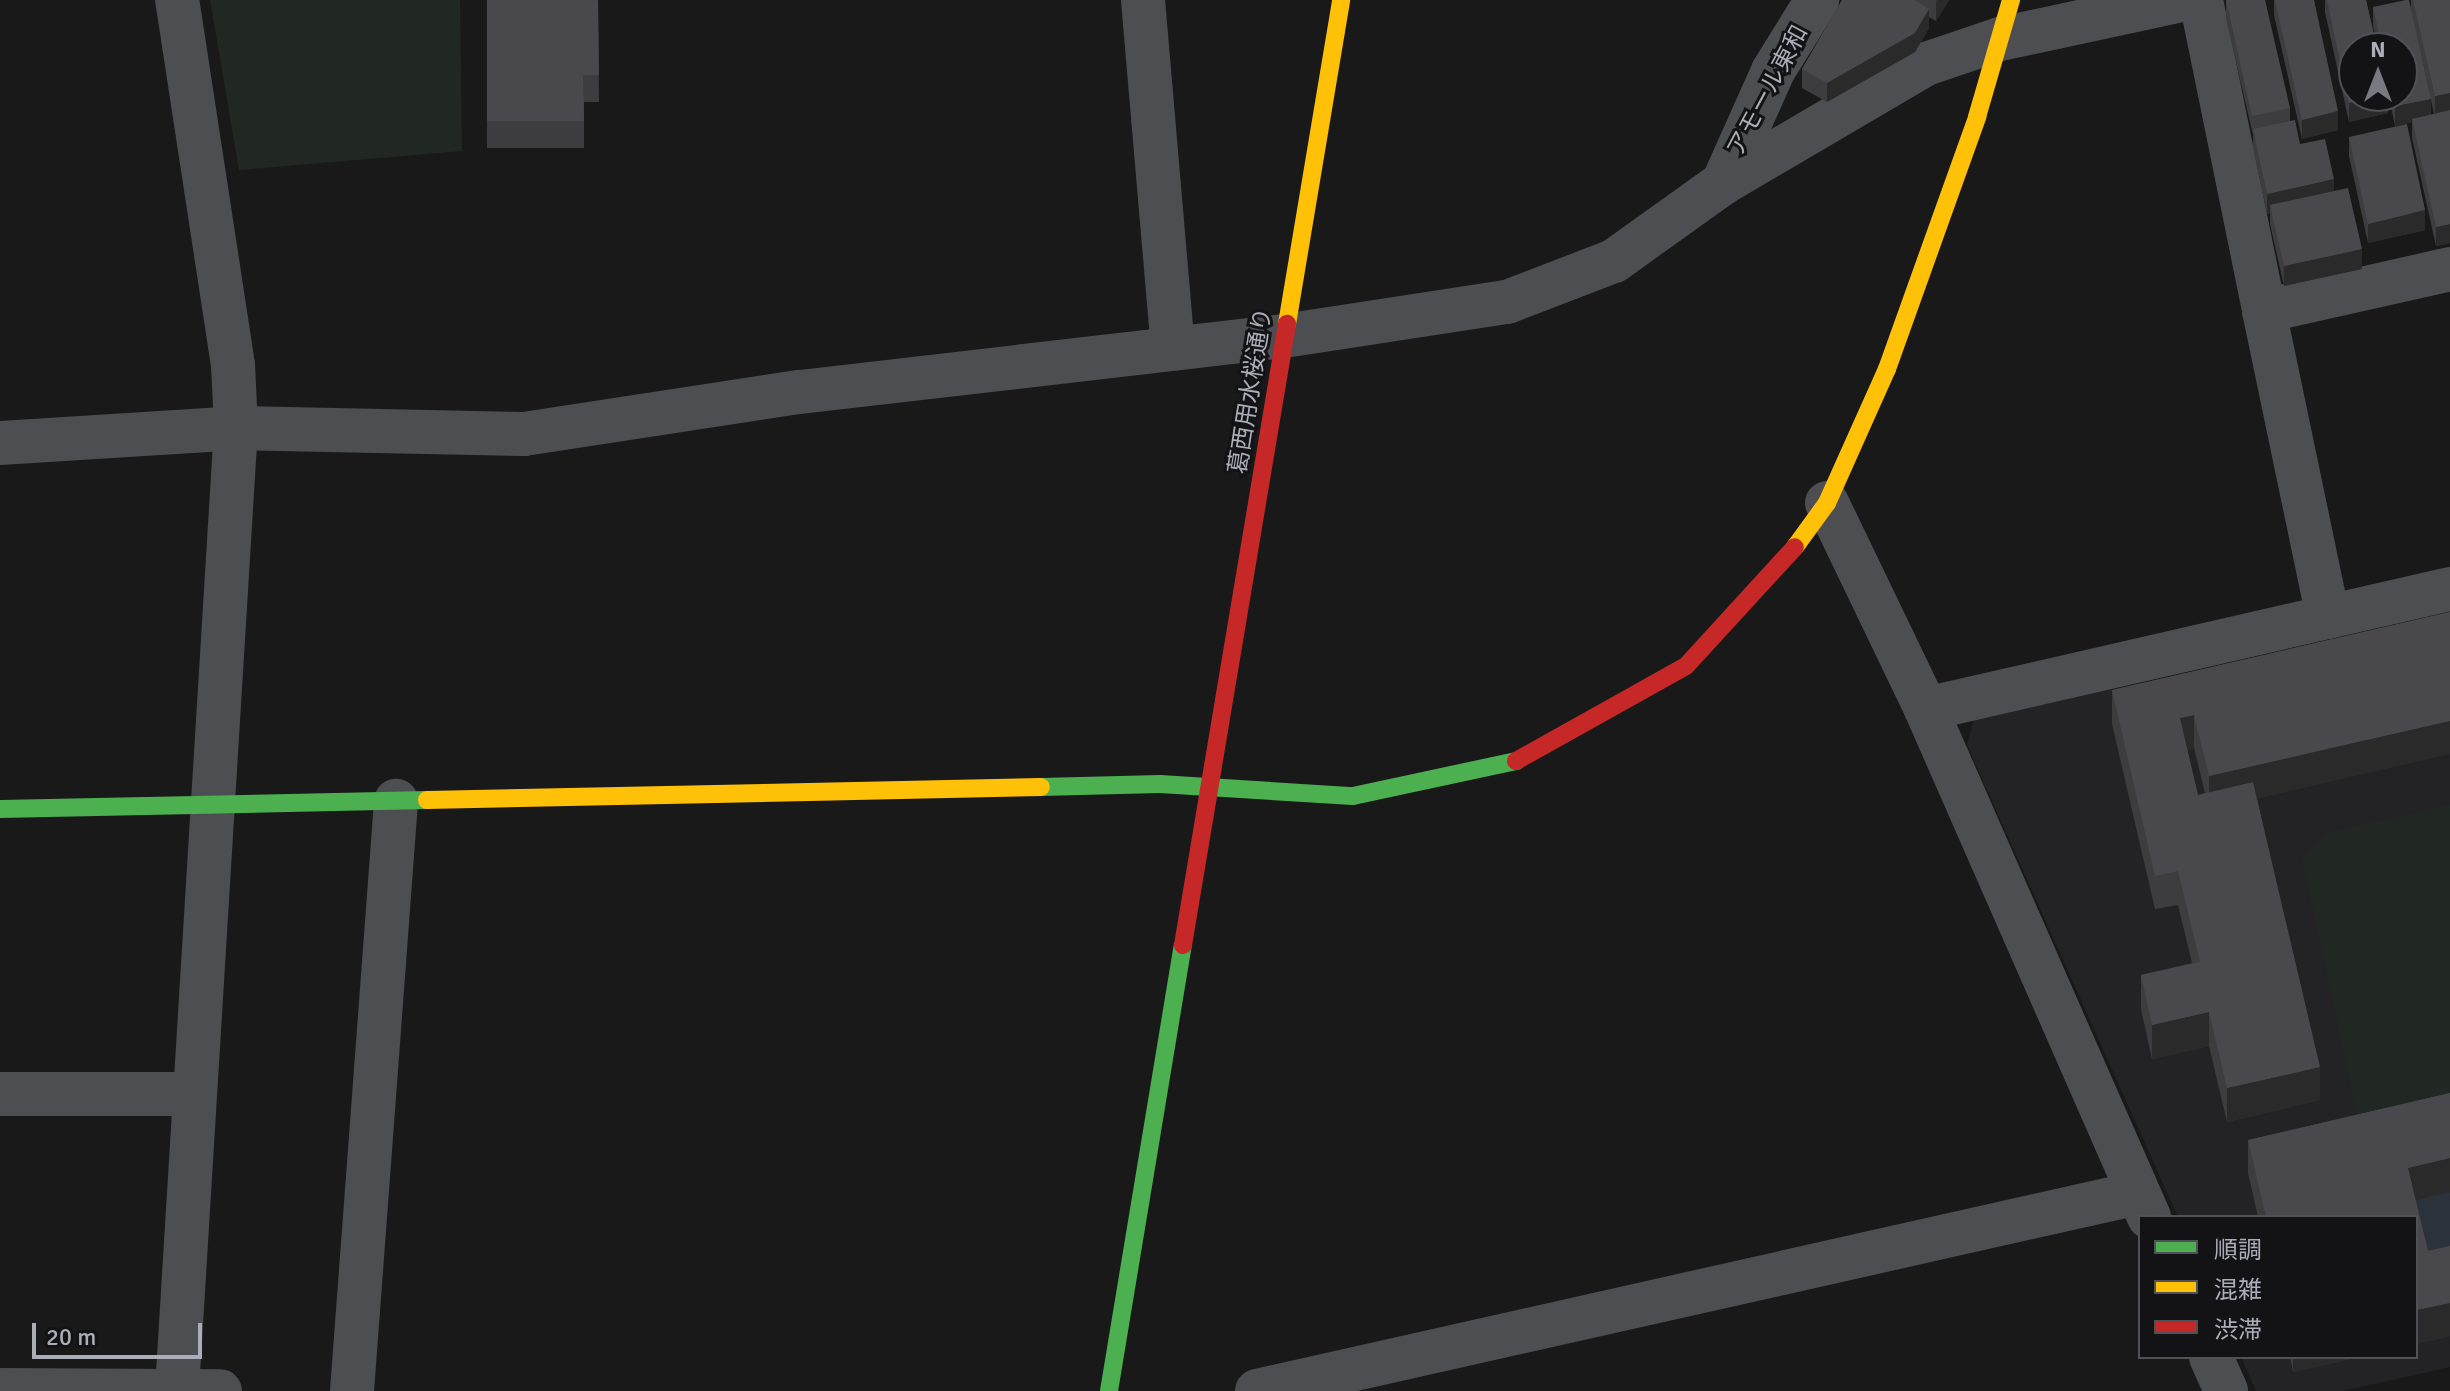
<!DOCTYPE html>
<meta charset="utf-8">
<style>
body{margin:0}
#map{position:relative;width:2450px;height:1391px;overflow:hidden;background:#191919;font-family:Signika,"Noto Sans JP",sans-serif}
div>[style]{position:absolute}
.built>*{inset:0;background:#232325}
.green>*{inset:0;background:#212823}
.water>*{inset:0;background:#2c323b}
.street>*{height:44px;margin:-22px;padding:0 22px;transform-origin:22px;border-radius:22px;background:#4d4e52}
.fast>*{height:18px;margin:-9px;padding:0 9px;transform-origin:9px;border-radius:9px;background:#4caf50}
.slow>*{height:18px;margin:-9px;padding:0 9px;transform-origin:9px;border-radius:9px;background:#ffc107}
.jam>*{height:18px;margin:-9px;padding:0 9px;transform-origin:9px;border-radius:9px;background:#c62828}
.wall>*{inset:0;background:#3d3d40}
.shaded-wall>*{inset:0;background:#2a2a2b}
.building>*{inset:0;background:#49494d}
span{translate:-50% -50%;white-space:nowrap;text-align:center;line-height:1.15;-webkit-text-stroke:6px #131315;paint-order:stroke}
.street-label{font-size:24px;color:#abadb9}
.legend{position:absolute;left:2138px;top:1215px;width:280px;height:144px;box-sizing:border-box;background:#131315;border:2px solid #505157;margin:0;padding:10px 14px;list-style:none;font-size:24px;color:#abadb9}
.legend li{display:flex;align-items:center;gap:16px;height:40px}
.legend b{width:40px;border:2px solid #505157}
.north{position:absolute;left:2338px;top:32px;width:80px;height:80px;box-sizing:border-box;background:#131315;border:2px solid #505157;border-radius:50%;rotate:0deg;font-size:22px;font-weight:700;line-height:32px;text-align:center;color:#abadb9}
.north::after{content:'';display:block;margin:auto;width:28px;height:36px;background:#787981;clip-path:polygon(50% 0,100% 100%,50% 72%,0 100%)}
.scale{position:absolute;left:32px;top:1323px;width:170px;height:36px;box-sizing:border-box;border:4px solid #abadb9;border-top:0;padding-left:10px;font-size:24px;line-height:28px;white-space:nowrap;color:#abadb9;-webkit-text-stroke:6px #131315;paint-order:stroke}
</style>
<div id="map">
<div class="built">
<i style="clip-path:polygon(2450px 617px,2450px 1367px,2343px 1391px,2256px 1391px,2241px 1357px,2416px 1357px,2416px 1217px,2178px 1217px,1967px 745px,1974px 719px)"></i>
</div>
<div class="green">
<i style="clip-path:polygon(210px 0,460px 0,462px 151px,239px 170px)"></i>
<i style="clip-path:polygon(2450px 805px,2450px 1118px,2358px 1119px,2302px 859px,2328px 833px)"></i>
</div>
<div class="water">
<i style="clip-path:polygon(2450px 1192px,2450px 1280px,2428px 1285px,2416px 1217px,2408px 1202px)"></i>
</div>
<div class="street">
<i style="left:1143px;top:0;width:350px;rotate:85.1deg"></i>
<i style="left:2201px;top:0;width:317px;rotate:78.5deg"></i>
<i style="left:1723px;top:183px;width:123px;rotate:-65.9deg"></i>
<i style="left:1773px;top:71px;width:84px;rotate:-58.2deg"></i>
<i style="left:0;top:443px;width:236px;rotate:-3.6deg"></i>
<i style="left:236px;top:428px;width:288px;rotate:1.2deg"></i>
<i style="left:524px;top:434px;width:279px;rotate:-8.7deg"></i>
<i style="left:800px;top:392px;width:487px;rotate:-6.6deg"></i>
<i style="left:1284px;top:336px;width:226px;rotate:-8.7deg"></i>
<i style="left:1507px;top:302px;width:115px;rotate:-21deg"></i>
<i style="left:1614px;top:261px;width:134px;rotate:-35.6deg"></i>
<i style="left:1723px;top:183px;width:235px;rotate:-30.4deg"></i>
<i style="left:1926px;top:64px;width:78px;rotate:-18.7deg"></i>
<i style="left:2000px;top:39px;width:186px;rotate:-12.1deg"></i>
<i style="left:1827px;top:503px;width:229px;rotate:64.3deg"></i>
<i style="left:1926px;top:709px;width:555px;rotate:66.3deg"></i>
<i style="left:2328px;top:617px;width:313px;rotate:-101.8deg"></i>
<i style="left:2264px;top:311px;width:191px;rotate:-12.7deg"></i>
<i style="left:1926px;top:709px;width:538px;rotate:-12.9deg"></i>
<i style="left:0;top:1094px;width:192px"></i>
<i style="left:2211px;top:1357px;width:37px;rotate:66deg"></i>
<i style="left:177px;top:1389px;width:963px;rotate:-86.49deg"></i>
<i style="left:236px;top:428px;width:63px;rotate:-92.7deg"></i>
<i style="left:233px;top:365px;width:369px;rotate:-98.7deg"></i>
<i style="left:0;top:1390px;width:220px;rotate:0.3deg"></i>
<i style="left:352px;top:1391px;width:592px;rotate:-85.73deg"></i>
<i style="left:1257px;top:1391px;width:903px;rotate:-12.67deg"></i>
</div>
<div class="fast">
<i style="left:1041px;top:787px;width:119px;rotate:-1.4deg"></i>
<i style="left:1160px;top:784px;width:193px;rotate:3.6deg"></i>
<i style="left:1353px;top:796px;width:167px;rotate:-12.1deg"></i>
<i style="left:0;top:809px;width:427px;rotate:-1.2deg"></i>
<i style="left:1109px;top:1391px;width:452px;rotate:-80.6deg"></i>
</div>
<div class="slow">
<i style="left:1287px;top:324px;width:328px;rotate:-80.5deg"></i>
<i style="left:1795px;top:547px;width:54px;rotate:-54deg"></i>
<i style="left:1827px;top:503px;width:147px;rotate:-65.9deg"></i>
<i style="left:1887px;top:369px;width:268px;rotate:-70.3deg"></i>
<i style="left:1977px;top:117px;width:122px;rotate:-73.8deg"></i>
<i style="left:427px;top:800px;width:614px;rotate:-1.21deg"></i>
</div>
<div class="jam">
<i style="left:1516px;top:761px;width:195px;rotate:-29.2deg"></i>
<i style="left:1686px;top:666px;width:161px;rotate:-47.5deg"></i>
<i style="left:1183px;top:945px;width:630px;rotate:-80.49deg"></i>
</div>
<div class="wall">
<i style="clip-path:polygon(487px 0,598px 0,599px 102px,584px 102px,584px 148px,487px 148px)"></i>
<i style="clip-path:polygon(1842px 0,1949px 0,1936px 21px,1929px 17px,1929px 28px,1915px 52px,1827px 102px,1802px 88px,1802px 69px)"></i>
<i style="clip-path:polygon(2226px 0,2290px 108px,2290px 121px,2300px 144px,2334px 191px,2362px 269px,2284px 286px,2270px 224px,2270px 213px,2267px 214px,2253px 148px,2253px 135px,2226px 19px)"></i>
<i style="clip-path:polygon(2274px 0,2314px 0,2338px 130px,2302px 139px,2274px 15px)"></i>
<i style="clip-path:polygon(2325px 0,2366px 0,2388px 96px,2388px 113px,2349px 122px,2325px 12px)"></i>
<i style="clip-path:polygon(evenodd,2411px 0,2450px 0,2450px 243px,2436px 246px,2412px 138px,2412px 122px,2395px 126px,2389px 96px,2402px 96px,2402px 48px,2378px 48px,2373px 26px,2373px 7px,2411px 10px,2411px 0,2421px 54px,2434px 114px,2431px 115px,2421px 54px)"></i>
<i style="clip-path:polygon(2349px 137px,2425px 230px,2368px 243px,2349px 156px)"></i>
<i style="clip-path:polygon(evenodd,2450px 612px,2257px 799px,2320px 1100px,2227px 1122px,2209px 1046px,2152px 1059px,2141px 1009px,2141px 975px,2192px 963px,2178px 905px,2155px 909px,2112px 724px,2112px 690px,2450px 612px,2194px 748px,2205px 793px,2198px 795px,2187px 750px,2194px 748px)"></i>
<i style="clip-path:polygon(2450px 1093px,2450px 1192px,2415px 1200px,2428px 1251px,2450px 1246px,2450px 1336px,2416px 1344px,2416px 1217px,2258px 1217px,2248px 1173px,2248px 1140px)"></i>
<i style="clip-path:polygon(2290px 1357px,2359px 1357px,2293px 1372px)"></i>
</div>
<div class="shaded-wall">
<i style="clip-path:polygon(1937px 0,1949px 0,1936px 21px,1936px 2px)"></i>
<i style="clip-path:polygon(1929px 9px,1929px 28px,1915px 52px,1827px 102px,1827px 83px)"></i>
<i style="clip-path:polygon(2450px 93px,2450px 112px,2435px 115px,2435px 96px)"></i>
<i style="clip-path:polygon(2379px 96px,2388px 96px,2388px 113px,2349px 122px,2349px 103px)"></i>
<i style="clip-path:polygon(2431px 99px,2431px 118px,2395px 126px,2395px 106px)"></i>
<i style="clip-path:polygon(2338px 111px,2338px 130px,2302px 139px,2302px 120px)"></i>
<i style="clip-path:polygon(2334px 179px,2334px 198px,2270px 205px,2270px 213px,2267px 214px,2267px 194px)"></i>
<i style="clip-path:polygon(2425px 210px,2425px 230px,2368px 243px,2368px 224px)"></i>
<i style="clip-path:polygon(2450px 224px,2450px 243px,2436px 246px,2436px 227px)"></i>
<i style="clip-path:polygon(2362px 249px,2362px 269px,2284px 286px,2284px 266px)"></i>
<i style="clip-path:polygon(2194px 715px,2194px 748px,2180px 752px,2180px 718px)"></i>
<i style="clip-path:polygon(2450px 721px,2450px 754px,2209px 810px,2209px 776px)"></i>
<i style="clip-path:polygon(2209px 1012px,2209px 1046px,2152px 1059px,2152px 1025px)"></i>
<i style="clip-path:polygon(2320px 1067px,2320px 1100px,2227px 1122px,2227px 1088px)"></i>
<i style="clip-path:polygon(2450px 1158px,2450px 1192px,2408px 1202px,2408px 1168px)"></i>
<i style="clip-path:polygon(2450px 1303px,2450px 1336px,2416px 1344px,2416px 1310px)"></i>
<i style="clip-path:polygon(2293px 1357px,2359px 1357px,2293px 1372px)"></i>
</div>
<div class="building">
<i style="clip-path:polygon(487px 0,598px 0,599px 75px,583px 75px,584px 121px,487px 121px)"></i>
<i style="clip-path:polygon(1842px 0,1914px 0,1929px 9px,1915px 33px,1827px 83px,1802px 69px)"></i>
<i style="clip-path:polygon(2226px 0,2265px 0,2290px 108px,2252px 116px)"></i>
<i style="clip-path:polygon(2275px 0,2314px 0,2338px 111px,2302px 120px)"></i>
<i style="clip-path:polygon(2327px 0,2366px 0,2377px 48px,2354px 48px,2354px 96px,2379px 96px,2349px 103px)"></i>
<i style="clip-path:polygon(2406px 0,2409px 0,2431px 99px,2395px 106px,2393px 96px,2402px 96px,2402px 48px,2382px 48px,2373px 7px)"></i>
<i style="clip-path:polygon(2413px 0,2450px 0,2450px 93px,2435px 96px)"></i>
<i style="clip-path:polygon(2450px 110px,2450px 224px,2436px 227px,2412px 119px)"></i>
<i style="clip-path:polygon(2295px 120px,2300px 144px,2325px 139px,2334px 179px,2267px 194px,2253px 129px)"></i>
<i style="clip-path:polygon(2407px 124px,2425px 210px,2368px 224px,2349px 137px)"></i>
<i style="clip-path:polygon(2348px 188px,2362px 249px,2284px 266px,2270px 205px)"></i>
<i style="clip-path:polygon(2450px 612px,2450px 721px,2209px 776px,2194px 715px,2180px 718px,2198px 795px,2253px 782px,2320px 1067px,2227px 1088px,2209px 1012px,2152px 1025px,2141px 975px,2200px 962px,2178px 871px,2155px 876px,2112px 690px)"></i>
<i style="clip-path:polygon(2450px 1093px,2450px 1158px,2408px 1168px,2428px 1251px,2450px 1246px,2450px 1303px,2416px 1310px,2416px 1217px,2266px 1217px,2248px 1140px)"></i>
</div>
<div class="street-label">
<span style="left:1768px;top:91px;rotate:-62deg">アモール東和</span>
<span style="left:1251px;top:391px;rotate:-81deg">葛西用水桜通り</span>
</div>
<ul class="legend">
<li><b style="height:10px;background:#4caf50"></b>順調</li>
<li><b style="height:10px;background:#ffc107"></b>混雑</li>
<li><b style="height:10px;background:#c62828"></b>渋滞</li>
</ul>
<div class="north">N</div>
<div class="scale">20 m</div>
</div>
